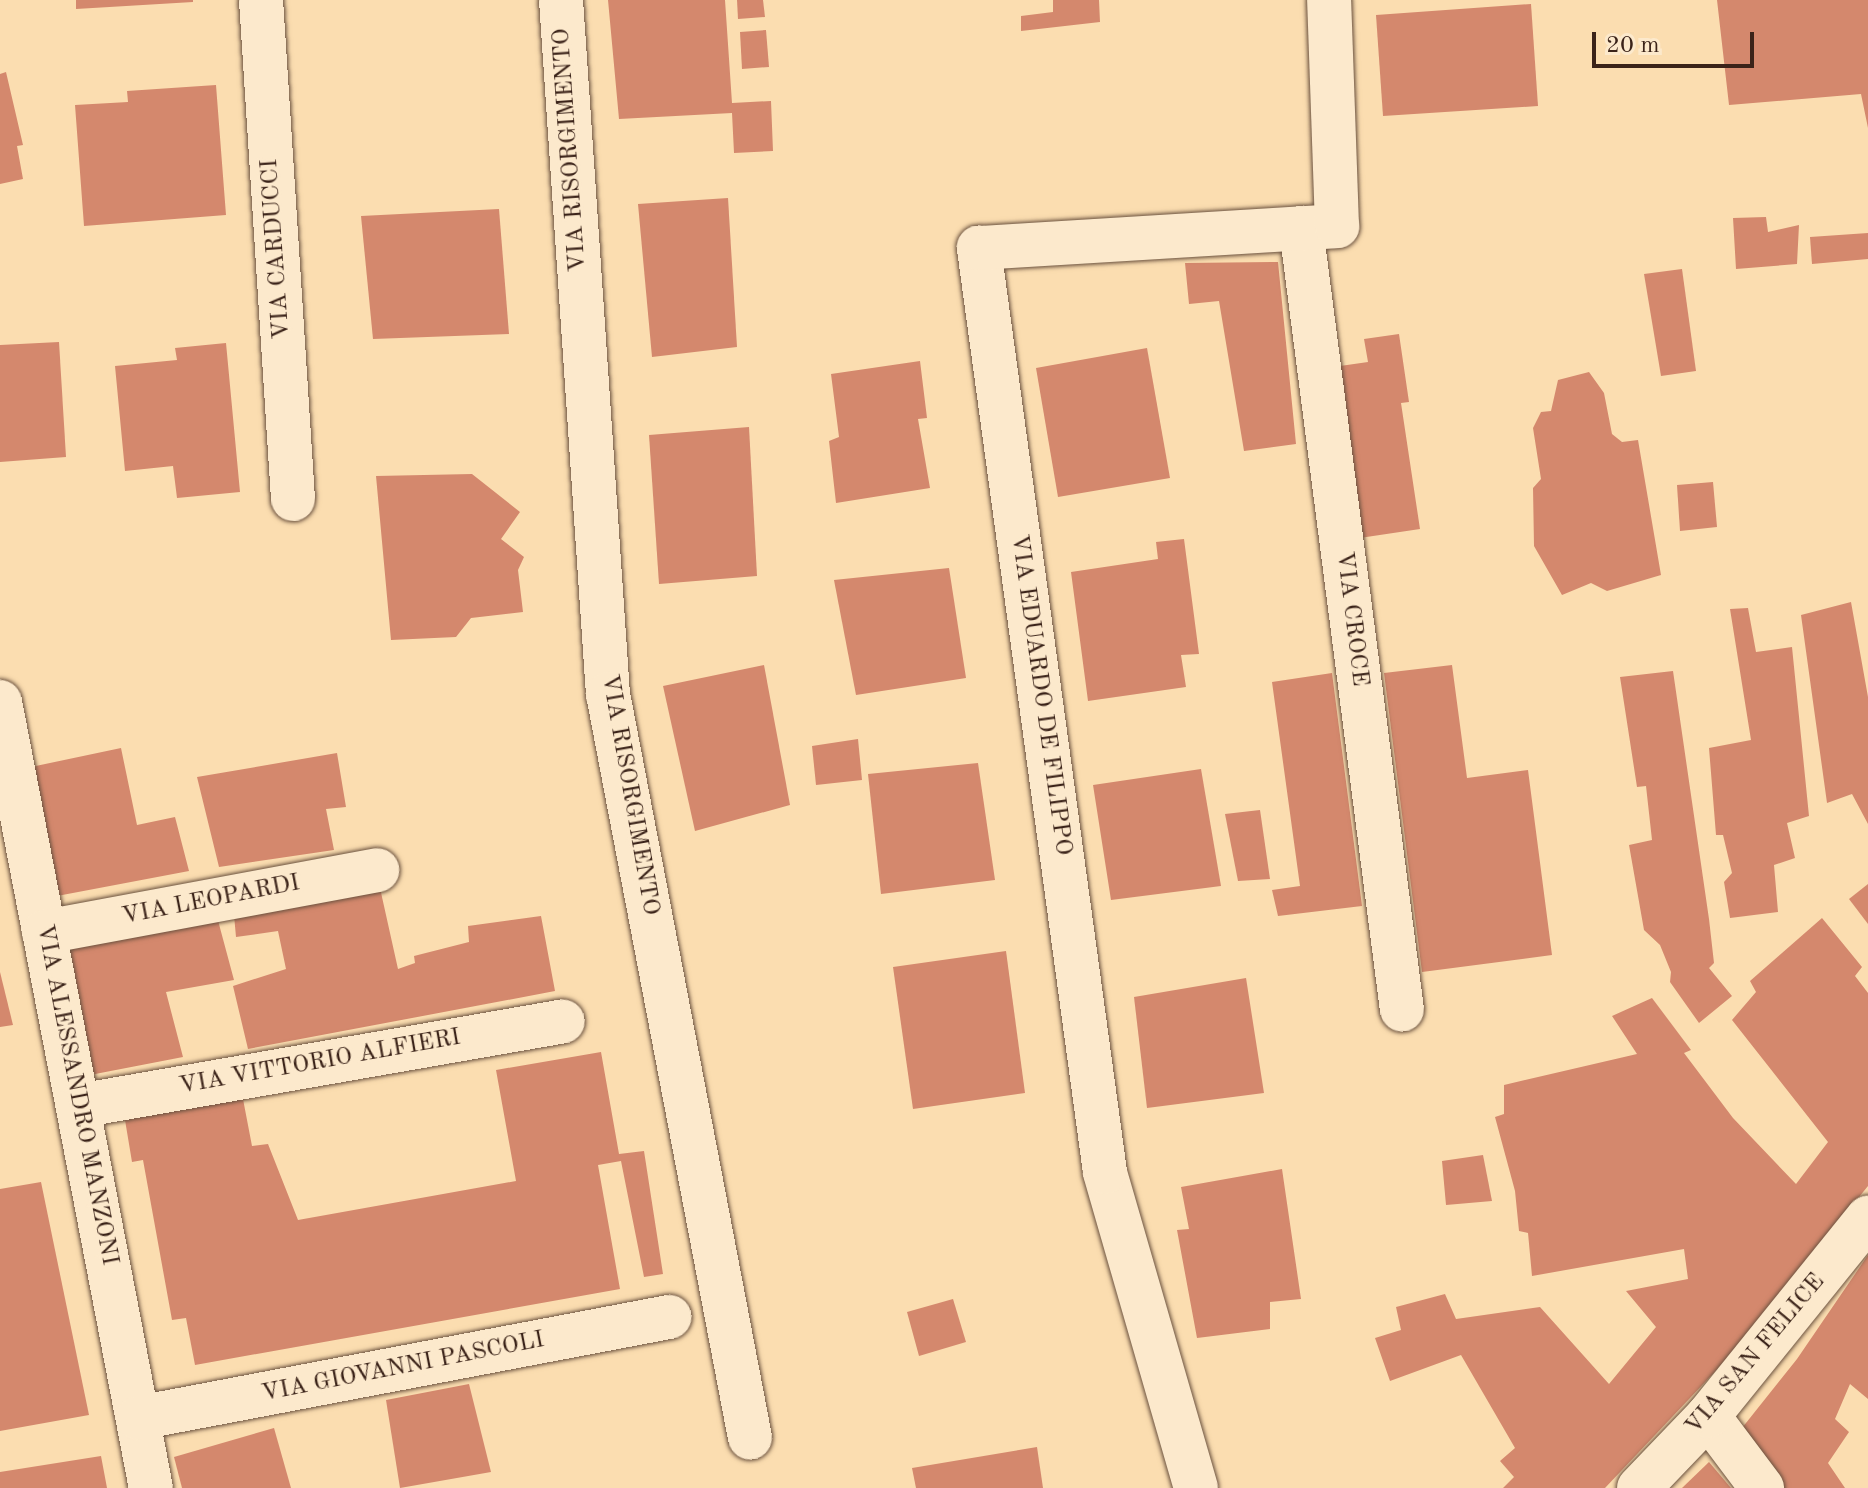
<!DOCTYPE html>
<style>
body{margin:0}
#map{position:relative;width:1868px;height:1488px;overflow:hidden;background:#fbddb0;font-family:"Old Standard TT",serif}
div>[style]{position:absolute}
.building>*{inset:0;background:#d4886d}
.roads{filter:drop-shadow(0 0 2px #6b523f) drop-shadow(0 0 2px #6b523f)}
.street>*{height:44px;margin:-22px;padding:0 22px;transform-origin:22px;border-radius:22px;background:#fce9cc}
span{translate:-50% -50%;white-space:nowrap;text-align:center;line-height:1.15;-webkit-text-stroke:6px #fce9cc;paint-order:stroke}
.street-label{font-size:24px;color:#3b2319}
.scale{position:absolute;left:1592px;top:32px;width:162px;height:36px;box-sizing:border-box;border:4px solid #3b2319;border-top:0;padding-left:10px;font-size:24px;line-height:28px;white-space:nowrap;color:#3b2319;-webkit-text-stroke:6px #fce9cc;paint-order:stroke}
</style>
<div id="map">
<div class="building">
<i style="clip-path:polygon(76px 0,193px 0,193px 2px,76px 9px)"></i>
<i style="clip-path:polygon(608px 0,725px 0,732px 103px,771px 101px,773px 151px,734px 153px,732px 113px,619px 119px)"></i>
<i style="clip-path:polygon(737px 0,763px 0,765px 17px,738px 19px)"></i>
<i style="clip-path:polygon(1053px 0,1099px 0,1100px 22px,1021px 31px,1021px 16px,1053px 12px)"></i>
<i style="clip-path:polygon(1717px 0,1868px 0,1868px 128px,1861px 94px,1729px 105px)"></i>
<i style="clip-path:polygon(1531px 4px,1538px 106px,1383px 116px,1376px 15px)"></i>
<i style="clip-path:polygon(766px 30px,769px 67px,742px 69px,740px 32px)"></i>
<i style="clip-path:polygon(6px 72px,23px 145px,17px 146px,23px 179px,0 184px,0 74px)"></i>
<i style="clip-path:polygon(216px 85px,226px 215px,84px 226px,75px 105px,128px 102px,127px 91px)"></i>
<i style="clip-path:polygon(728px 198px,737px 347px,652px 357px,638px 204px)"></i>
<i style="clip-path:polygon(499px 209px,509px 334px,373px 339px,361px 216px)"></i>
<i style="clip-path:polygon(1766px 217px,1768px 232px,1799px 225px,1797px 264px,1736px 269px,1733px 218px)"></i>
<i style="clip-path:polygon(1868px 233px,1868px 259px,1812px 264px,1810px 237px)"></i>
<i style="clip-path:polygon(1278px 262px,1296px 444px,1244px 451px,1219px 301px,1189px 304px,1185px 263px)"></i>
<i style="clip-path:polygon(1682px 269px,1696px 371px,1661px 376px,1644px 274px)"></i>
<i style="clip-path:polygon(1399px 334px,1409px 402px,1401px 403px,1420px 529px,1353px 539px,1326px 368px,1368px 362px,1364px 339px)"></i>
<i style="clip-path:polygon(59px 342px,66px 457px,0 462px,0 345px)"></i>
<i style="clip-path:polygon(226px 343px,240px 492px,177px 498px,173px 466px,125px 471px,115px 366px,177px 360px,175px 348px)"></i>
<i style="clip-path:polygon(1147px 348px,1170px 478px,1058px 497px,1036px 368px)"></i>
<i style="clip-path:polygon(920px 361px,927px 418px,918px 419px,930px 488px,836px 503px,829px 441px,839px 437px,831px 374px)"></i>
<i style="clip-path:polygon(1589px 372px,1604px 393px,1612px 434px,1622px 442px,1638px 440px,1661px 575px,1607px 591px,1591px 583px,1562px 595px,1534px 546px,1533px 488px,1541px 479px,1533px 428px,1541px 412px,1551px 411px,1558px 380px)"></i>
<i style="clip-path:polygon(749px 427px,757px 576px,659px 584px,649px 435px)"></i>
<i style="clip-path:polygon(472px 474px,520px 512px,501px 539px,524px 557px,518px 570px,523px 612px,471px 618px,456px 637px,391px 640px,376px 476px)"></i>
<i style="clip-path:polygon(1713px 482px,1717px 527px,1680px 531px,1677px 485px)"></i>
<i style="clip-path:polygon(1184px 539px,1199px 654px,1181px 655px,1186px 687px,1088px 701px,1071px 572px,1158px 559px,1156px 542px)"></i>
<i style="clip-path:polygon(949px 568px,966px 678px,856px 695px,834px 580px)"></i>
<i style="clip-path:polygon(1851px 602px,1868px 697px,1868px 824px,1852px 794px,1827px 803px,1801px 615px)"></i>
<i style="clip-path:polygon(1748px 608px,1756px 652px,1792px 647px,1809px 816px,1787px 823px,1795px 858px,1774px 865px,1778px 912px,1730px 918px,1724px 882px,1732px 873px,1723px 835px,1716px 835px,1709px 748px,1751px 740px,1730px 609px)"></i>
<i style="clip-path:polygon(764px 665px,790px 805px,695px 831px,663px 686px)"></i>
<i style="clip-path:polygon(1452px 665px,1467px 778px,1528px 770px,1552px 955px,1422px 972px,1384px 673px)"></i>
<i style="clip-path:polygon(1673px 671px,1709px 919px,1714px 963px,1709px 968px,1732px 996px,1699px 1023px,1670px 982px,1671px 972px,1660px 945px,1644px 930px,1629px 845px,1652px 840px,1646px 786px,1637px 787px,1620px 677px)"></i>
<i style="clip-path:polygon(1332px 673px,1362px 906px,1278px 916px,1272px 890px,1300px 886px,1272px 682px)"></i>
<i style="clip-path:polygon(858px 739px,862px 780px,816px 785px,812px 746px)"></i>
<i style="clip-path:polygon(121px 748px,137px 825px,175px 817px,189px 871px,57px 896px,31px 767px)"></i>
<i style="clip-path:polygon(337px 753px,346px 807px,326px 809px,334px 850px,219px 867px,197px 777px)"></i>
<i style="clip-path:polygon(978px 763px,995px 880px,881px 894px,868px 774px)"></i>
<i style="clip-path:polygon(1201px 769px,1221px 886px,1111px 900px,1093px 785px)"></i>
<i style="clip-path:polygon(1260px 810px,1270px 879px,1238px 881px,1225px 814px)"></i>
<i style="clip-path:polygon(1868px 884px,1868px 924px,1849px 899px)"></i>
<i style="clip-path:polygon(380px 888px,398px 969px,415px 963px,414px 956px,469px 942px,468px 926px,541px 916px,555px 991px,248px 1049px,233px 986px,286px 969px,278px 931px,236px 937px,234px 915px)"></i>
<i style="clip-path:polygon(216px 913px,234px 980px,166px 992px,183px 1057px,90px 1075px,63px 947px)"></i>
<i style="clip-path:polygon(1822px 918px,1862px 967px,1855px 976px,1868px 993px,1868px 1186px,1724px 1362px,1605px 1488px,1503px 1488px,1514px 1477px,1500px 1461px,1515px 1448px,1461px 1355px,1390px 1381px,1375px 1338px,1401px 1330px,1396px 1307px,1445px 1294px,1456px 1319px,1540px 1307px,1609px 1384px,1656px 1327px,1626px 1291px,1688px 1279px,1684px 1249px,1532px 1276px,1528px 1233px,1519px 1231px,1515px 1191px,1495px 1117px,1504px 1114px,1504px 1085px,1637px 1054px,1612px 1016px,1652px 998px,1691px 1050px,1684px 1053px,1733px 1118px,1796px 1184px,1828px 1142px,1732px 1020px,1756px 992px,1750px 981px)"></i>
<i style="clip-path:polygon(1006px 951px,1025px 1093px,913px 1109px,893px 967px)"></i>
<i style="clip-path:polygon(0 972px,13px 1025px,0 1027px)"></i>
<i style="clip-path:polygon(1246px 978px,1264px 1093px,1147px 1108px,1134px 997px)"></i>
<i style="clip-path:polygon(601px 1052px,619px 1154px,644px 1151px,663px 1274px,644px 1277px,621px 1161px,598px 1165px,620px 1289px,195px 1365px,186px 1318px,172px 1320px,143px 1160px,132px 1162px,125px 1120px,243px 1099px,252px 1146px,268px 1144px,298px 1220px,516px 1181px,496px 1070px)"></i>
<i style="clip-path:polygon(1483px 1155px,1492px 1201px,1446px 1205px,1442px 1161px)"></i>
<i style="clip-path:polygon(1282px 1169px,1301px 1299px,1270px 1302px,1270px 1329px,1197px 1338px,1177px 1230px,1189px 1229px,1181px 1187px)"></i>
<i style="clip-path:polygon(41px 1182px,89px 1415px,0 1431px,0 1189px)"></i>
<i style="clip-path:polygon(1868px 1255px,1868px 1399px,1850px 1384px,1835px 1419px,1849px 1432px,1828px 1463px,1845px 1488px,1780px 1488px,1742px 1428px,1797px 1359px)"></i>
<i style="clip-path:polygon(953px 1299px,966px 1342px,919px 1356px,907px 1312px)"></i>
<i style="clip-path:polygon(469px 1384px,491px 1472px,400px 1488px,386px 1400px)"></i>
<i style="clip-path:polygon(274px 1428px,291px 1488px,182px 1488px,174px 1457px)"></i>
<i style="clip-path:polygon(1037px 1447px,1043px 1488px,916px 1488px,912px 1468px)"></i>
<i style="clip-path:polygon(101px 1456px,107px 1488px,0 1488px,0 1472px)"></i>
<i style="clip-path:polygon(1709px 1462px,1731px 1488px,1682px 1488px)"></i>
</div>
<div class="roads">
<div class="street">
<i style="left:261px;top:0;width:500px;rotate:86.33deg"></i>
<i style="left:561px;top:0;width:696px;rotate:86.13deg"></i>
<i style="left:608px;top:694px;width:757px;rotate:79.19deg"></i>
<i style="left:1301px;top:228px;width:788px;rotate:82.64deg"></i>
<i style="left:0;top:702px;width:800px;rotate:79.13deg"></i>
<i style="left:44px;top:932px;width:339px;rotate:-10.5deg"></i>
<i style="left:78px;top:1106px;width:492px;rotate:-9.9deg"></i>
<i style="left:1708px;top:1416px;width:90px;rotate:53.1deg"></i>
<i style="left:138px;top:1418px;width:541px;rotate:-10.77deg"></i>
<i style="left:1196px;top:1488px;width:329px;rotate:-106.1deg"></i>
<i style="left:1105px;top:1172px;width:933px;rotate:-97.77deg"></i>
<i style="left:979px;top:248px;width:359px;rotate:-3.5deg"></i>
<i style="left:1337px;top:226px;width:226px;rotate:-92deg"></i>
<i style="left:1639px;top:1488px;width:100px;rotate:-46.2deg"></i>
<i style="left:1708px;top:1416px;width:255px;rotate:-51.1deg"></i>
</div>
</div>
<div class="street-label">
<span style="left:571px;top:150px;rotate:-94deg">VIA RISORGIMENTO</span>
<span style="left:277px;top:249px;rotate:-94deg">VIA CARDUCCI</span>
<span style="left:1351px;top:619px;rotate:83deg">VIA CROCE</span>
<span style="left:1040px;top:695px;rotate:82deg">VIA EDUARDO DE FILIPPO</span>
<span style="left:629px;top:795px;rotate:80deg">VIA RISORGIMENTO</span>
<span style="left:211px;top:901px;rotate:-11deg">VIA LEOPARDI</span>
<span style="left:320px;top:1063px;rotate:-10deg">VIA VITTORIO ALFIERI</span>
<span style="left:76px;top:1095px;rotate:79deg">VIA ALESSANDRO MANZONI</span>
<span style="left:1756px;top:1355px;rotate:-50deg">VIA SAN FELICE</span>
<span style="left:403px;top:1368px;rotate:-11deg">VIA GIOVANNI PASCOLI</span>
</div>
<div class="scale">20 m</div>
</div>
